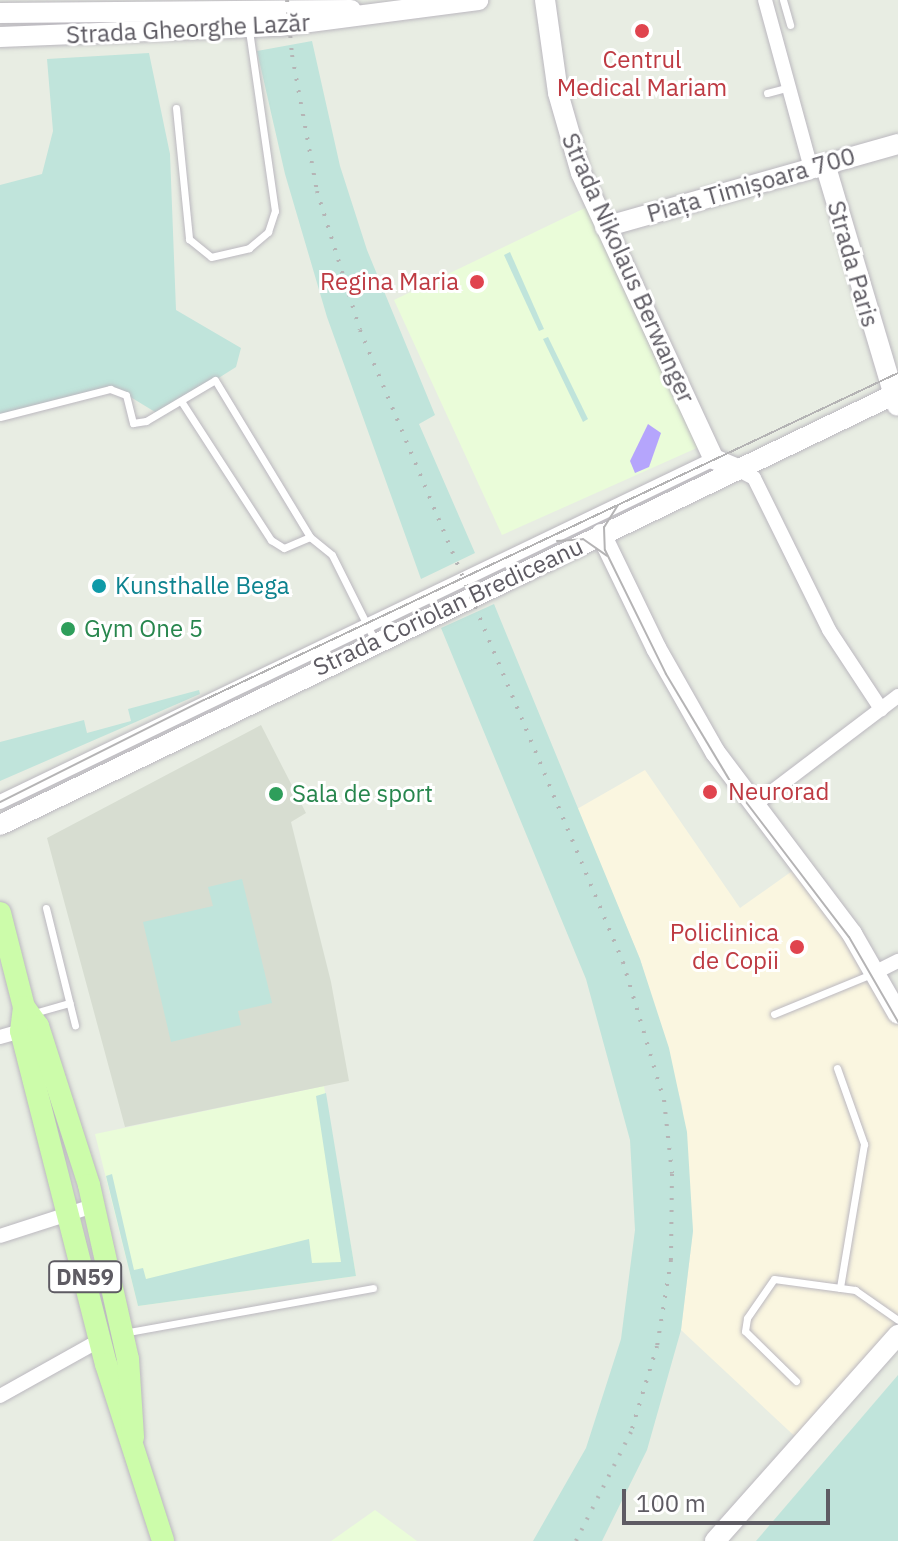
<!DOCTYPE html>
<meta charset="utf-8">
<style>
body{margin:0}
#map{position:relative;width:898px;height:1541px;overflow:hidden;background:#e8ede3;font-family:"IBM Plex Sans",sans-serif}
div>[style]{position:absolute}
.commercial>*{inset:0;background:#eafcd9}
.education>*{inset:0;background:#d7ddd1}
.medical>*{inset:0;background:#faf6e0}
.green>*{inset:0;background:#c0e4db}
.water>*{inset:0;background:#b5a5fc}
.roads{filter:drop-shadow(0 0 2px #bbb8bf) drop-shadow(0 0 2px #bbb8bf)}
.lane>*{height:7px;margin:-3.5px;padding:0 3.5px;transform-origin:3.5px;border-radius:3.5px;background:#fff}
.street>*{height:14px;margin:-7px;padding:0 7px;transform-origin:7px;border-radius:7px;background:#fff}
.secondary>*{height:20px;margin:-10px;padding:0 10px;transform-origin:10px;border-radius:10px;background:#fff}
.primary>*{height:22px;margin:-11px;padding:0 11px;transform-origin:11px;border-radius:11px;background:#ccfcaa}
.tram>*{height:2px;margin:-1px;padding:0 1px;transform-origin:1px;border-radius:1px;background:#b5b4b5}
.rail>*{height:4px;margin-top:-2px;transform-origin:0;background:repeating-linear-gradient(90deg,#b5b4b5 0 2px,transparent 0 12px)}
.dots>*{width:22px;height:22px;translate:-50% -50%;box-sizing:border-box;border:4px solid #fff;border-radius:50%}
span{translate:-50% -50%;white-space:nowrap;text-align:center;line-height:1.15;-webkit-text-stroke:6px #fff;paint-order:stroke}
.shield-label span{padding:2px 6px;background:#fff;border:2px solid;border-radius:6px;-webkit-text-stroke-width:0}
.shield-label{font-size:22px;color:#5e5b63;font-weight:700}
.street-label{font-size:24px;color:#5e5b63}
.health-label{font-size:24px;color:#be3a42}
.right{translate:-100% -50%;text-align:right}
.left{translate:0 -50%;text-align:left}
.culture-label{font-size:24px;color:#0d838f}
.leisure-label{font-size:24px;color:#27864d}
.scale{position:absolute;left:622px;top:1489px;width:208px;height:36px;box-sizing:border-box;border:4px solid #5e5b63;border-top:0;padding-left:10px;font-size:24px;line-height:28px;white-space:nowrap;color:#5e5b63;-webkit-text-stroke:6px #fff;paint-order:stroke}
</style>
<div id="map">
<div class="commercial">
<i style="clip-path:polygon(587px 207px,699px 447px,502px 535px,394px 300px)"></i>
<i style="clip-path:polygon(324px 1086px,356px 1276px,138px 1306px,95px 1134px)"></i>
<i style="clip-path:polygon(375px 1510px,417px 1541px,331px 1541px,334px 1539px)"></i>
</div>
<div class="education">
<i style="clip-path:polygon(261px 725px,306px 813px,291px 822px,331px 982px,349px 1081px,125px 1127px,47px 838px)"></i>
</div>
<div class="medical">
<i style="clip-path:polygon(645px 770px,740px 908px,795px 869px,831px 912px,898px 1022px,898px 1333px,802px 1443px,681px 1330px,693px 1231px,682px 1105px,640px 959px,577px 809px)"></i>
</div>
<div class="green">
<i style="clip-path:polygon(312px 41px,340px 166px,367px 250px,435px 415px,419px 424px,475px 553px,421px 579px,327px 317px,285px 174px,257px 51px)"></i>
<i style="clip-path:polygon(149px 53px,170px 154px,176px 310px,241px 348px,236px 367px,160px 415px,119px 390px,0 417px,0 185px,42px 174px,53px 131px,47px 59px)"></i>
<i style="clip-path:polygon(510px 252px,544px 329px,539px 331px,504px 255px)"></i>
<i style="clip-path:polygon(548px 337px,588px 419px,583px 422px,543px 339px)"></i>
<i style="clip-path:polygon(494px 604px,640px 959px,669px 1048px,687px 1132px,693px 1231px,681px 1330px,647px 1450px,602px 1541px,533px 1541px,586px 1448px,621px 1339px,635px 1230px,630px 1140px,586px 979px,441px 628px)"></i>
<i style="clip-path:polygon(199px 690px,200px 694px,0 781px,0 742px,84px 720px,87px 733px,131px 721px,128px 709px)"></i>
<i style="clip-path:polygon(242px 879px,272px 1003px,238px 1011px,241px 1025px,171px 1042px,143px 922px,213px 906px,208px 887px)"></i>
<i style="clip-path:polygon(326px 1093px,356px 1276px,138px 1306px,106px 1176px,112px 1174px,134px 1270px,143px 1268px,146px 1279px,309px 1239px,312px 1263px,341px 1262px,316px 1096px)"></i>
<i style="clip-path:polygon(898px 1375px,898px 1541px,756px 1541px)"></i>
</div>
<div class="water">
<i style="clip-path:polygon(648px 424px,661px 433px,649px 467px,635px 473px,630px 461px)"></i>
</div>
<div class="roads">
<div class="lane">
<i style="left:783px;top:0;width:26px;rotate:74deg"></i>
<i style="left:767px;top:93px;width:23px;rotate:-15deg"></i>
<i style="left:176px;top:108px;width:132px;rotate:84.3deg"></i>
<i style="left:189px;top:239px;width:28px;rotate:39deg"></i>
<i style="left:211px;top:257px;width:39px;rotate:-13deg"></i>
<i style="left:249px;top:248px;width:25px;rotate:-40deg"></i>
<i style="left:268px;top:232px;width:22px;rotate:-72deg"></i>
<i style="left:275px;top:211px;width:183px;rotate:-98.2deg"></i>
<i style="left:181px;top:401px;width:166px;rotate:57.1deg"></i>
<i style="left:271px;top:540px;width:15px;rotate:32deg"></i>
<i style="left:284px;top:548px;width:28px;rotate:-23deg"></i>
<i style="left:0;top:417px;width:114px;rotate:-14.3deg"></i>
<i style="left:110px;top:389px;width:17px;rotate:21deg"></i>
<i style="left:126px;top:395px;width:29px;rotate:76deg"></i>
<i style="left:133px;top:423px;width:13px;rotate:-9deg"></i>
<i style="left:146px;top:421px;width:80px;rotate:-30.7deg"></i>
<i style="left:215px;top:380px;width:184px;rotate:58.8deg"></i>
<i style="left:310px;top:537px;width:28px;rotate:39deg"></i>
<i style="left:332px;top:555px;width:96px;rotate:63.4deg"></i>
<i style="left:46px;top:908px;width:121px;rotate:76.1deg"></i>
<i style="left:34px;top:1013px;width:37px;rotate:-16deg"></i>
<i style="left:774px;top:1014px;width:108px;rotate:-22.3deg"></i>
<i style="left:837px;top:1068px;width:81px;rotate:70.4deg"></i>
<i style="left:864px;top:1144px;width:146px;rotate:99.5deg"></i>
<i style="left:123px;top:1333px;width:254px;rotate:-10.2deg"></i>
<i style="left:796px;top:1381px;width:71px;rotate:-135.6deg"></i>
<i style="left:745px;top:1331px;width:13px;rotate:-81deg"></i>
<i style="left:747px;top:1318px;width:47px;rotate:-55.3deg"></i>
<i style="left:774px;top:1279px;width:82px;rotate:7.7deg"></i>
<i style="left:855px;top:1290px;width:52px;rotate:34.9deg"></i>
</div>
<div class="street">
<i style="left:765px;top:0;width:174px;rotate:74.7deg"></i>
<i style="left:737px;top:469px;width:19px;rotate:28deg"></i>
<i style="left:754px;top:478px;width:169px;rotate:63.7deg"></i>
<i style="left:829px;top:630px;width:95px;rotate:56.6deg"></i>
<i style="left:0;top:802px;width:792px;rotate:-25.66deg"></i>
<i style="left:753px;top:806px;width:182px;rotate:-37.2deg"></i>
<i style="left:876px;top:972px;width:25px;rotate:-27deg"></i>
<i style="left:0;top:1037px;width:22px;rotate:-16deg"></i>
<i style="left:0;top:1236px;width:98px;rotate:-17.9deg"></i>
<i style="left:0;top:1396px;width:115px;rotate:-29.2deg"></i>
</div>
<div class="secondary">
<i style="left:545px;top:0;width:94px;rotate:82deg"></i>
<i style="left:558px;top:93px;width:83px;rotate:74deg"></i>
<i style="left:581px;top:173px;width:315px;rotate:65.1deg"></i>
<i style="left:714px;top:459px;width:25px;rotate:23deg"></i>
<i style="left:0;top:13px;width:351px;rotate:-0.5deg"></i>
<i style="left:0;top:37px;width:279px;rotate:-2.3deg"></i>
<i style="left:279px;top:26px;width:201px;rotate:-7.4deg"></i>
<i style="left:825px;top:164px;width:252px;rotate:73.4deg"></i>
<i style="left:605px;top:227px;width:305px;rotate:-15.8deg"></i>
<i style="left:601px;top:534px;width:127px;rotate:64.2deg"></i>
<i style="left:656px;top:648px;width:120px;rotate:60.4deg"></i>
<i style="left:715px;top:752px;width:228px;rotate:53deg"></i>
<i style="left:852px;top:934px;width:92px;rotate:60.1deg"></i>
<i style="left:0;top:825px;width:991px;rotate:-25.71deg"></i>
<i style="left:715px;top:1541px;width:276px;rotate:-48.4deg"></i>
</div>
<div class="primary">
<i style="left:0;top:913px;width:97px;rotate:75.7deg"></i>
<i style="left:24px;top:1007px;width:24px;rotate:97deg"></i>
<i style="left:21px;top:1031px;width:344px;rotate:75.7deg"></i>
<i style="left:106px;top:1364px;width:186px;rotate:72.1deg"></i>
<i style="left:24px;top:1007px;width:24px;rotate:54deg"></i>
<i style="left:38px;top:1026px;width:167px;rotate:72.2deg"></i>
<i style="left:89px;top:1185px;width:178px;rotate:77.4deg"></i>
<i style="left:128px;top:1359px;width:78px;rotate:86.3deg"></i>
</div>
</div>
<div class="tram">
<i style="left:618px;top:505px;width:26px;rotate:122deg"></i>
<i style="left:604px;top:527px;width:23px;rotate:88deg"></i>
<i style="left:605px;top:550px;width:138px;rotate:63.8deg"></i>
<i style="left:666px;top:674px;width:125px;rotate:59.1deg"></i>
<i style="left:730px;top:781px;width:196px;rotate:52.7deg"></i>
<i style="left:849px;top:937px;width:98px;rotate:60deg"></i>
<i style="left:557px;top:541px;width:26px;rotate:-4deg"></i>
<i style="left:583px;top:539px;width:29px;rotate:35deg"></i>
<i style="left:0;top:802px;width:228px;rotate:-26.6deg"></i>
<i style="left:204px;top:700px;width:767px;rotate:-25.23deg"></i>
</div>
<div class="rail">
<i style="left:287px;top:0;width:55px;rotate:84.8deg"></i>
<i style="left:292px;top:55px;width:138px;rotate:79.6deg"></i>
<i style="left:317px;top:191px;width:145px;rotate:72.8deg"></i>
<i style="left:360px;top:330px;width:685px;rotate:67.41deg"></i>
<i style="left:623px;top:962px;width:144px;rotate:73.5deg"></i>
<i style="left:664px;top:1100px;width:74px;rotate:83.8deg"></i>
<i style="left:672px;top:1174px;width:86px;rotate:90.7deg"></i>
<i style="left:671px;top:1260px;width:87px;rotate:99.2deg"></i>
<i style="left:657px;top:1346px;width:90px;rotate:106.8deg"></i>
<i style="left:631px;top:1432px;width:122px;rotate:116.8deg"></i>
</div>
<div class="dots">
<i style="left:642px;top:31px;background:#e0444e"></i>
<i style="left:477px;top:282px;background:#e0444e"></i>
<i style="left:99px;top:586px;background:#0f9aa8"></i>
<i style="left:68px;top:629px;background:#2e9e5b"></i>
<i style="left:710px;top:792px;background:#e0444e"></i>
<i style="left:276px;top:794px;background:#2e9e5b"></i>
<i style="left:797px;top:947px;background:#e0444e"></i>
</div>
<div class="shield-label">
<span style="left:85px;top:1277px">DN59</span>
</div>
<div class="street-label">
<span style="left:188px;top:29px;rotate:-3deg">Strada Gheorghe Lazăr</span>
<span style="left:751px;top:185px;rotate:-16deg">Piața Timișoara 700</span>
<span style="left:853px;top:264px;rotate:74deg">Strada Paris</span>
<span style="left:628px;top:268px;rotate:66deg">Strada Nikolaus Berwanger</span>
<span style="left:448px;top:607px;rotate:-25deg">Strada Coriolan Brediceanu</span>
</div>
<div class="health-label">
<span style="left:642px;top:74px">Centrul<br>Medical Mariam</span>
<span class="right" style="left:459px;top:282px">Regina Maria</span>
<span class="left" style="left:728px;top:792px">Neurorad</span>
<span class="right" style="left:779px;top:947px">Policlinica<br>de Copii</span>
</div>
<div class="culture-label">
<span class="left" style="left:115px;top:586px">Kunsthalle Bega</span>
</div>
<div class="leisure-label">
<span class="left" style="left:84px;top:629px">Gym One 5</span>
<span class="left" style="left:292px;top:794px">Sala de sport</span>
</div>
<div class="scale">100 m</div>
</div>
